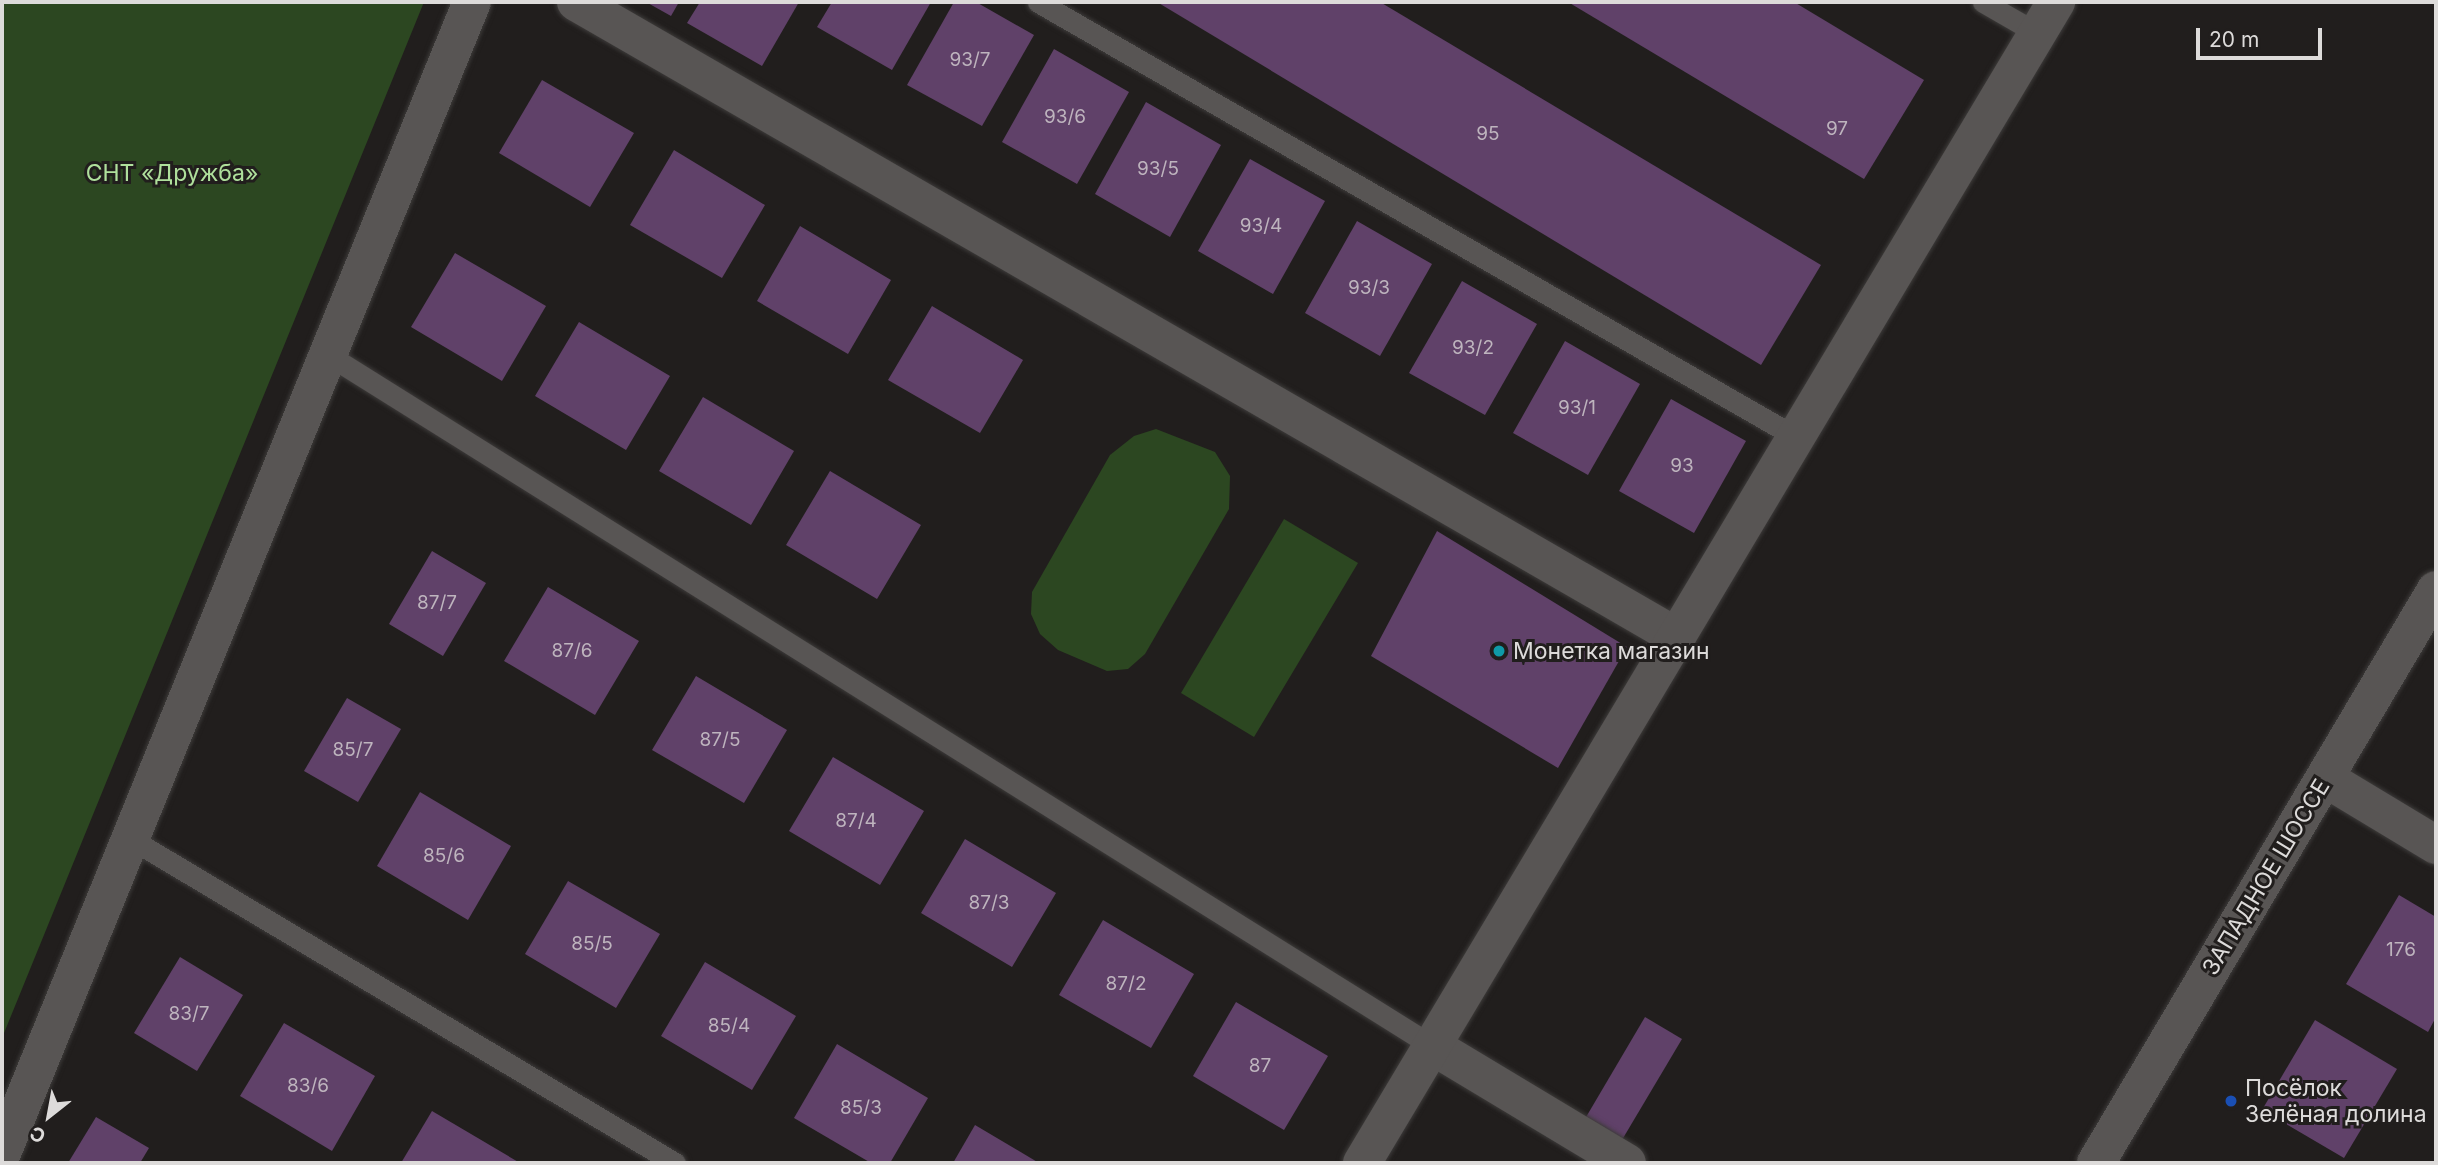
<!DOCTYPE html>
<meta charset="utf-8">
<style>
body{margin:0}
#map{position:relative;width:2438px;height:1165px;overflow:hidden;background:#211e1d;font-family:Inter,sans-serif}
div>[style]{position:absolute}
.green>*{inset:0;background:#2c4721}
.building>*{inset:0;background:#604169}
.roads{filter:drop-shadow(0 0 2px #3d3b3a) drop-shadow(0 0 2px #3d3b3a)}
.lane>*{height:21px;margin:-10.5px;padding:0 10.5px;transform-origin:10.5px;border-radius:10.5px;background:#585554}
.street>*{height:38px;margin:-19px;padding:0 19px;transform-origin:19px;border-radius:19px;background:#585554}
.secondary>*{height:38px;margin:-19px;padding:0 19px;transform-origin:19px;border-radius:19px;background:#585554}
.dots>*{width:19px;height:19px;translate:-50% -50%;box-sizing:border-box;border:4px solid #211e1d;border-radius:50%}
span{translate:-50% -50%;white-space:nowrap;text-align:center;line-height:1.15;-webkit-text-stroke:6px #211e1d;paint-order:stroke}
.number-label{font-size:19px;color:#beb4be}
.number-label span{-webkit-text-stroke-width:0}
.park-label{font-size:23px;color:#afe09c}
.poi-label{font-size:23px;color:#dddbda}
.left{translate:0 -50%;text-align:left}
.street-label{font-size:23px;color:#dddbda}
.frame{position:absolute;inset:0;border:4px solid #dddbda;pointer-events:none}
.north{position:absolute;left:14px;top:1081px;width:70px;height:70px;-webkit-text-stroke:5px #211e1d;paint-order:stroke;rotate:211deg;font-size:19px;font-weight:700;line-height:28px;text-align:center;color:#dddbda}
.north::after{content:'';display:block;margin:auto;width:24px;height:32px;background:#dddbda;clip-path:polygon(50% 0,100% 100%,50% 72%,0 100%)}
.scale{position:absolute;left:2196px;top:28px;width:126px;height:32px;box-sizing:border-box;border:4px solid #dddbda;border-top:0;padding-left:9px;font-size:21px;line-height:24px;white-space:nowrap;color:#dddbda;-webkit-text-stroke:5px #211e1d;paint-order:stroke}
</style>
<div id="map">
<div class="green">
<i style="clip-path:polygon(2px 2px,424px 2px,2px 1038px)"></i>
<i style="clip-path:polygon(1156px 429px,1215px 452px,1230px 476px,1229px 509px,1145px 654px,1128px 669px,1107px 671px,1058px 650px,1040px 634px,1031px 614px,1032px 592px,1110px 455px,1134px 436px)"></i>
<i style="clip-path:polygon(1284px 519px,1358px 563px,1254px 737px,1181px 693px)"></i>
</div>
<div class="building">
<i style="clip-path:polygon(646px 2px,679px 2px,671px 16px)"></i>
<i style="clip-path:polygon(700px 2px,799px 2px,762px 66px,687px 23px)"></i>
<i style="clip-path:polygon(832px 2px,931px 2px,892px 70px,817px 27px)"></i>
<i style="clip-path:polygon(954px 2px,976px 2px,1034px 35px,982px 126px,907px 85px)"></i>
<i style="clip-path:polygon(1157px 2px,1380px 2px,1821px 265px,1761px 365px)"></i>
<i style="clip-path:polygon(1568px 2px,1794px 2px,1924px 80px,1864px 179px)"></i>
<i style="clip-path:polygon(1054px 49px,1129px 92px,1077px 184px,1002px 142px)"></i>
<i style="clip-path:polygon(542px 80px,634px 133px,590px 207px,499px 153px)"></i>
<i style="clip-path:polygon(1146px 102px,1221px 145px,1170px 237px,1095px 194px)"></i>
<i style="clip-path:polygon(674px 150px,765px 205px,722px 278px,630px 225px)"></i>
<i style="clip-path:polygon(1250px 159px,1325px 201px,1273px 294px,1198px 251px)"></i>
<i style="clip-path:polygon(1357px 221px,1432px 264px,1380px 356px,1305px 313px)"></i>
<i style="clip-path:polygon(800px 226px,891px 280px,848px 354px,757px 301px)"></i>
<i style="clip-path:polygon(455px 253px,546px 306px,502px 381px,411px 327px)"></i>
<i style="clip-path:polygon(1462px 281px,1537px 324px,1485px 415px,1409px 373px)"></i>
<i style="clip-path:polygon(932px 306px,1023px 360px,980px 433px,888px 380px)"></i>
<i style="clip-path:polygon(579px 322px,670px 376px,626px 450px,535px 396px)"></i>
<i style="clip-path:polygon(1565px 341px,1640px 384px,1588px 475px,1513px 433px)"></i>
<i style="clip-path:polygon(703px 397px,794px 451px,751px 525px,659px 471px)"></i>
<i style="clip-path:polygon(1671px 399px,1746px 441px,1694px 533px,1619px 491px)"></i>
<i style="clip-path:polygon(830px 471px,921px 525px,877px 599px,786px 545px)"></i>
<i style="clip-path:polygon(1437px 531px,1627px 647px,1558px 768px,1371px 656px)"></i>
<i style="clip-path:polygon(432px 551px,486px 583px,443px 656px,389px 624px)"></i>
<i style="clip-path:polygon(548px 587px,639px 641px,595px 715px,504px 661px)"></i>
<i style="clip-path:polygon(696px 676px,787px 730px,744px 803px,652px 750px)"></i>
<i style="clip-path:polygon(347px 698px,401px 729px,358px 802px,304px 771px)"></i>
<i style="clip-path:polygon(833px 757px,924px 811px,880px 885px,789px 831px)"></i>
<i style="clip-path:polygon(420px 792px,511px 846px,468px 920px,377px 866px)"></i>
<i style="clip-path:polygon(965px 839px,1056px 893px,1012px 967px,921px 913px)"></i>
<i style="clip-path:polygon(568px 881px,660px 934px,616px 1008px,525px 954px)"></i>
<i style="clip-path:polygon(2399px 895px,2436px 917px,2436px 1017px,2428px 1032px,2346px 984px)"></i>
<i style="clip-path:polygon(1103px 920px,1194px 974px,1151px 1048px,1059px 995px)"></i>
<i style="clip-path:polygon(180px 957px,243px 995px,197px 1071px,134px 1033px)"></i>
<i style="clip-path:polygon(705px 962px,796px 1016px,752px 1090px,661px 1036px)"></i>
<i style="clip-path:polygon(1236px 1002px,1328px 1056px,1284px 1130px,1193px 1076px)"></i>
<i style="clip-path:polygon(1645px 1017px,1682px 1039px,1616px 1150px,1579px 1129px)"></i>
<i style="clip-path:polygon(2315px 1020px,2397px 1069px,2344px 1158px,2262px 1110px)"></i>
<i style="clip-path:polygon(284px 1023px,375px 1076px,332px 1151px,240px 1096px)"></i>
<i style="clip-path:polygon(837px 1044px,928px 1098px,890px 1163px,871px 1163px,794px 1118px)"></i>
<i style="clip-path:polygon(432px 1111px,520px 1163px,401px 1163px)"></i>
<i style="clip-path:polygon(96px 1117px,149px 1148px,140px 1163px,68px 1163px)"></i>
<i style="clip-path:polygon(975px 1125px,1039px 1163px,953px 1163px)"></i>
</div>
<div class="roads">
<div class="lane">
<i style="left:1038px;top:2px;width:874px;rotate:29.85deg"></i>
<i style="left:1983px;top:2px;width:62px;rotate:29.9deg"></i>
<i style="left:330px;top:356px;width:1302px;rotate:32.04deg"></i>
<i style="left:131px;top:839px;width:633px;rotate:30.78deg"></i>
</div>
<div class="street">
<i style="left:576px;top:2px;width:1271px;rotate:29.97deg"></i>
<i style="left:2325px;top:778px;width:130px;rotate:31.1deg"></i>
<i style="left:1434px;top:1047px;width:225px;rotate:31deg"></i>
<i style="left:2px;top:1153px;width:1243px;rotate:-67.79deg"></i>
<i style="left:1362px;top:1163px;width:1353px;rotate:-59.13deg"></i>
</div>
<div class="secondary">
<i style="left:2096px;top:1163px;width:666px;rotate:-59.32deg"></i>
</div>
</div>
<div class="dots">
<i style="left:1499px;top:651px;background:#0f9aa8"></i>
<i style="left:2231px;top:1101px;background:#1a4fb4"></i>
</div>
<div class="number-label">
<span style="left:970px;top:60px">93/7</span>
<span style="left:1065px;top:117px">93/6</span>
<span style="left:1837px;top:129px">97</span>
<span style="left:1488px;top:134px">95</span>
<span style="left:1158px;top:169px">93/5</span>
<span style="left:1261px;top:226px">93/4</span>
<span style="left:1369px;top:288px">93/3</span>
<span style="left:1473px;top:348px">93/2</span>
<span style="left:1577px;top:408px">93/1</span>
<span style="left:1682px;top:466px">93</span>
<span style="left:437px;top:603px">87/7</span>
<span style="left:572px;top:651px">87/6</span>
<span style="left:720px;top:740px">87/5</span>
<span style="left:353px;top:750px">85/7</span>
<span style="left:856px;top:821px">87/4</span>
<span style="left:444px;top:856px">85/6</span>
<span style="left:989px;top:903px">87/3</span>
<span style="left:592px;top:944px">85/5</span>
<span style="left:2401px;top:950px">176</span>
<span style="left:1126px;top:984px">87/2</span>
<span style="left:189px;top:1014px">83/7</span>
<span style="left:729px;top:1026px">85/4</span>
<span style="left:1260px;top:1066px">87</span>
<span style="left:308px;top:1086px">83/6</span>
<span style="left:861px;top:1108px">85/3</span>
</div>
<div class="park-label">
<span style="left:172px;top:173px">СНТ «Дружба»</span>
</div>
<div class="poi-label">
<span class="left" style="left:1513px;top:651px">Монетка магазин</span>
<span class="left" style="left:2245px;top:1101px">Посёлок<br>Зелёная долина</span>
</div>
<div class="street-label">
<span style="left:2266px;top:877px;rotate:-59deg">ЗАПАДНОЕ ШОССЕ</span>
</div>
<div class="frame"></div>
<div class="north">С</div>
<div class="scale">20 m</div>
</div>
